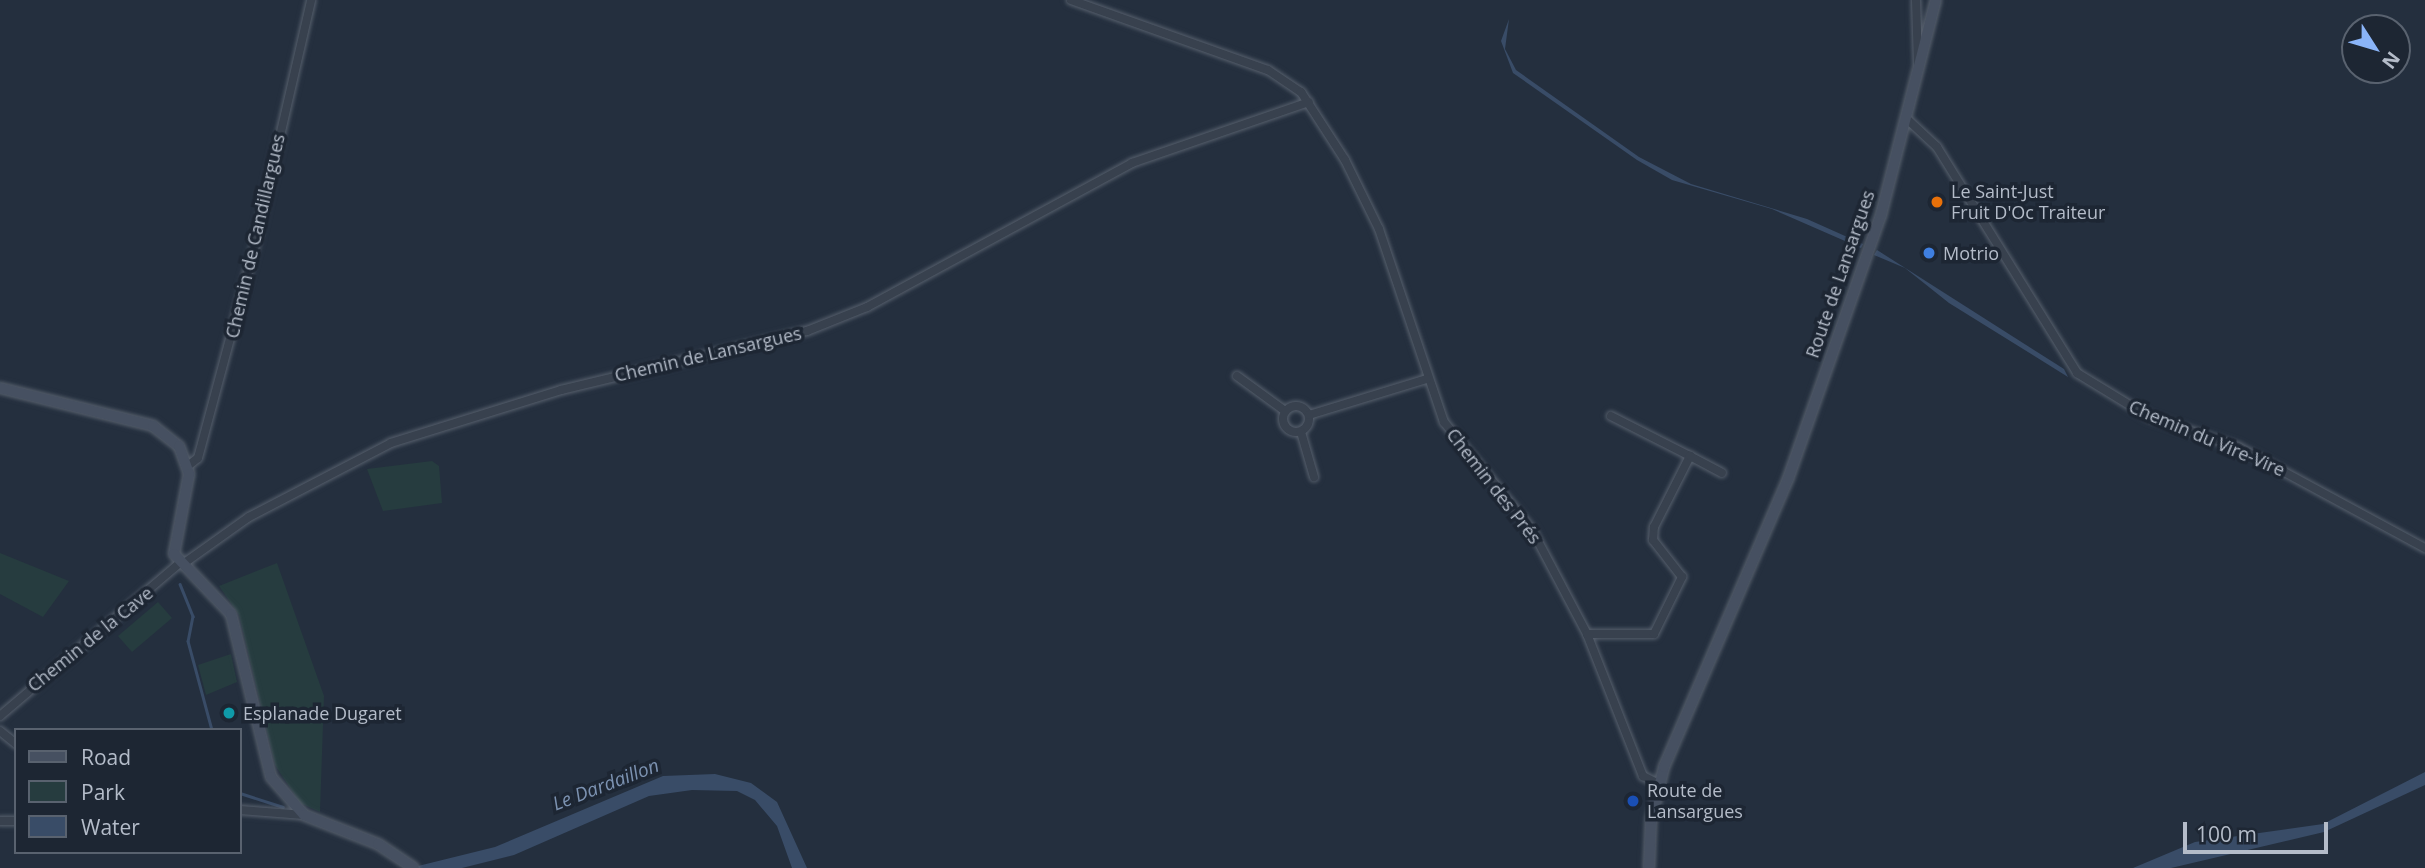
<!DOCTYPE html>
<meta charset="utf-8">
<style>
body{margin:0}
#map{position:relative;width:2425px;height:868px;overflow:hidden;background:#242f3e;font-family:"Open Sans",sans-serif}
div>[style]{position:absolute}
.green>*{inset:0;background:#263c3f}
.water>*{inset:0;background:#394c67}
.stream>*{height:2.5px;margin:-1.25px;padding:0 1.25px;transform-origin:1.25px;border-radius:1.25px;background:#394c67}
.roads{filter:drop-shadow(0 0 2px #565f6c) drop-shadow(0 0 2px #565f6c)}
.street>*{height:8px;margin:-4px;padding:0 4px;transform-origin:4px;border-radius:4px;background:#38414e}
.street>.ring{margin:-4px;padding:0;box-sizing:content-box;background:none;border:8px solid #38414e;border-radius:50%}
.secondary>*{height:10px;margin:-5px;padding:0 5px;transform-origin:5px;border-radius:5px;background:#465061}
.dots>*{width:19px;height:19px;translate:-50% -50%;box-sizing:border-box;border:4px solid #1d2633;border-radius:50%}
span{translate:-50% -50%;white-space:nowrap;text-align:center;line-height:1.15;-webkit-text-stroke:7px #1d2633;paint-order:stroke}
.poi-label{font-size:18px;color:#b4bcc9}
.left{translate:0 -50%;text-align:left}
.street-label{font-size:18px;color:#b4bcc9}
.water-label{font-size:19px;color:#7c92b1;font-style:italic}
.legend{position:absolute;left:14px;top:728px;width:228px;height:126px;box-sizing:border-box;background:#1d2633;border:2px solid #59626f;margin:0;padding:9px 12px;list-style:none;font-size:21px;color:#b4bcc9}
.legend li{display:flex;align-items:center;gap:14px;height:35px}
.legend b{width:35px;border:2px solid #59626f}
.north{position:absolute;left:2341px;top:14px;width:70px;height:70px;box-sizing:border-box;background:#1d2633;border:2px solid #59626f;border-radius:50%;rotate:127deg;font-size:19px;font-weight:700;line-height:28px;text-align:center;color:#b4bcc9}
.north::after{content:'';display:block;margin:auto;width:24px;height:32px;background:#8ab4f8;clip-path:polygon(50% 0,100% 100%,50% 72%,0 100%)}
.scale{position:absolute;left:2183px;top:822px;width:145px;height:32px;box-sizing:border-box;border:4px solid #b4bcc9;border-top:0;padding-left:9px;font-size:21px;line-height:24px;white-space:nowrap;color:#b4bcc9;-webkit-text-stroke:5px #1d2633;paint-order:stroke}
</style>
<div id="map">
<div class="green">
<i style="clip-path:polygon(432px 461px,439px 466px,442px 503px,383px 511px,367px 469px)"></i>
<i style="clip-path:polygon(0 553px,69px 581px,43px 617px,0 594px)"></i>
<i style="clip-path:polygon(277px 563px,324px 696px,320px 812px,300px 803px,275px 765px,239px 615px,219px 586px)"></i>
<i style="clip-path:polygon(158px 602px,172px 618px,132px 652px,118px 636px)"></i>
<i style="clip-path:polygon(231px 654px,237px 682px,206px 695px,198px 665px)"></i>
</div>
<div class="water">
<i style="clip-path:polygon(1509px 19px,1505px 49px,1516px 70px,1639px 157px,1691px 184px,1807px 219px,1863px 244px,1861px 248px,1772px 209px,1672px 180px,1637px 160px,1513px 73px,1501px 41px)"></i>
<i style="clip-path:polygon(1877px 250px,2064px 369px,2068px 377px,1949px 303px,1905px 268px,1874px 255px)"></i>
<i style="clip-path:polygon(2425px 772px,2425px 785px,2324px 832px,2171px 868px,2133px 868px,2195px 842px,2323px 824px)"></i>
<i style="clip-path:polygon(715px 774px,751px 783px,777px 802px,807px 868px,792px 868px,777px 826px,755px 800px,737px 791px,692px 790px,649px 796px,514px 855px,462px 868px,410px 868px,495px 847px,663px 776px)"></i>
</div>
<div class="stream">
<i style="left:180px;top:584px;width:35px;rotate:68deg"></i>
<i style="left:193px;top:616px;width:25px;rotate:101deg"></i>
<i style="left:188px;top:641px;width:92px;rotate:74.9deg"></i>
<i style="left:240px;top:793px;width:45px;rotate:18deg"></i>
</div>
<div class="roads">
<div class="street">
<i style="left:1071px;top:0;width:209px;rotate:19.6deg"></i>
<i style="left:1268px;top:70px;width:40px;rotate:34deg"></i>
<i style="left:1301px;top:92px;width:81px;rotate:57.1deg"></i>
<i style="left:1345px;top:160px;width:77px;rotate:63.8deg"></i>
<i style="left:1379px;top:229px;width:204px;rotate:71.4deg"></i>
<i style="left:1444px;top:422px;width:139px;rotate:50.8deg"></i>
<i style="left:1532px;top:530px;width:118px;rotate:62.1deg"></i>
<i style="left:1587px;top:634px;width:153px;rotate:68.5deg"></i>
<i style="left:1643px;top:776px;width:18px;rotate:27deg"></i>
<i style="left:1916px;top:0;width:63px;rotate:88.2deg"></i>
<i style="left:1907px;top:119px;width:41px;rotate:43deg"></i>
<i style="left:1937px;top:147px;width:266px;rotate:58.2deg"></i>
<i style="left:2077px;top:373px;width:84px;rotate:31.4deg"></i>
<i style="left:2149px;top:417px;width:94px;rotate:18.6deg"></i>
<i style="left:2238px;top:447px;width:213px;rotate:28.4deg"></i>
<i style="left:1237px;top:376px;width:59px;rotate:36.1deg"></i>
<i class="ring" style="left:1283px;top:406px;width:18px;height:18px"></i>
<i style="left:1309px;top:415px;width:123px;rotate:-17deg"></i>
<i style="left:1611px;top:416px;width:89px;rotate:26.9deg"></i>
<i style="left:1301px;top:432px;width:47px;rotate:73.9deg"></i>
<i style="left:189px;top:465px;width:11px;rotate:-38deg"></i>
<i style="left:198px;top:458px;width:225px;rotate:-75deg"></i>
<i style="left:256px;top:241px;width:247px;rotate:-77.1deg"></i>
<i style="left:183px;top:564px;width:81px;rotate:-35.5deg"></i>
<i style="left:249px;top:517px;width:160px;rotate:-27.5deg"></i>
<i style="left:391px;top:443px;width:178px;rotate:-17.3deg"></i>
<i style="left:561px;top:390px;width:253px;rotate:-13.5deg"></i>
<i style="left:807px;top:331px;width:65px;rotate:-21.8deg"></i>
<i style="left:867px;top:307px;width:302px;rotate:-28.5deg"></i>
<i style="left:1132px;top:163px;width:187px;rotate:-19deg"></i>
<i style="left:1587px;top:634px;width:67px"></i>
<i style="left:1654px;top:634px;width:64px;rotate:-63.8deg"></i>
<i style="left:1682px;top:577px;width:47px;rotate:-128.1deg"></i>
<i style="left:1653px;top:540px;width:13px;rotate:-86deg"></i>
<i style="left:1654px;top:527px;width:80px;rotate:-63.1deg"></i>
<i style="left:1690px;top:456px;width:36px;rotate:28deg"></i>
<i style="left:0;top:716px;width:238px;rotate:-40.4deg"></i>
<i style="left:0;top:731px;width:21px;rotate:39deg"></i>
<i style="left:240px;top:810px;width:64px;rotate:4.5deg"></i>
<i style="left:0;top:821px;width:16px"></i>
</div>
<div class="secondary">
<i style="left:0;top:388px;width:158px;rotate:13.9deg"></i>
<i style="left:153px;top:426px;width:33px;rotate:38deg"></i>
<i style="left:179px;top:446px;width:30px;rotate:70deg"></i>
<i style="left:189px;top:474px;width:81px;rotate:100.6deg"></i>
<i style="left:174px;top:554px;width:83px;rotate:46.5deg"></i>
<i style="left:231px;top:614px;width:168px;rotate:76.2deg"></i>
<i style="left:271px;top:777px;width:50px;rotate:49deg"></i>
<i style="left:304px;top:815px;width:79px;rotate:21.4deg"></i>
<i style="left:378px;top:844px;width:43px;rotate:33.7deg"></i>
<i style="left:1649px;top:868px;width:48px;rotate:-87.6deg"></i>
<i style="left:1651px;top:820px;width:55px;rotate:-76.2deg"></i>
<i style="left:1664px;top:767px;width:314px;rotate:-66.7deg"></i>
<i style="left:1788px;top:479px;width:280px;rotate:-70.6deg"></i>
<i style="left:1881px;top:215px;width:222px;rotate:-75.7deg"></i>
</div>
</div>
<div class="dots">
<i style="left:1937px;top:202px;background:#e8710a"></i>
<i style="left:1929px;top:253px;background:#3f7fe0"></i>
<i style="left:229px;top:713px;background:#0f9aa8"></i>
<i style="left:1633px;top:801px;background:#1a4fb4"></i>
</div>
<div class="poi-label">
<span class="left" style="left:1951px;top:202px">Le Saint-Just<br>Fruit D'Oc Traiteur</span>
<span class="left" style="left:1943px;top:253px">Motrio</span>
<span class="left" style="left:243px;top:713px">Esplanade Dugaret</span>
<span class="left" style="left:1647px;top:801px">Route de<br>Lansargues</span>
</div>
<div class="street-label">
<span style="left:255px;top:236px;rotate:-77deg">Chemin de Candillargues</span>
<span style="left:1840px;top:274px;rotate:-71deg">Route de Lansargues</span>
<span style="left:708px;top:354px;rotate:-13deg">Chemin de Lansargues</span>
<span style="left:2207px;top:438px;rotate:23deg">Chemin du Vire-Vire</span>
<span style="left:1494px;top:486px;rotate:52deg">Chemin des Prés</span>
<span style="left:90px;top:639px;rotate:-39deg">Chemin de la Cave</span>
</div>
<div class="water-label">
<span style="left:606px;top:785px;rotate:-21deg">Le Dardaillon</span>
</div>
<ul class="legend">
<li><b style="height:9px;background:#465061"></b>Road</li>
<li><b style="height:19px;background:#263c3f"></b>Park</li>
<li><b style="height:19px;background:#394c67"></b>Water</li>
</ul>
<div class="north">N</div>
<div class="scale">100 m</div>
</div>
